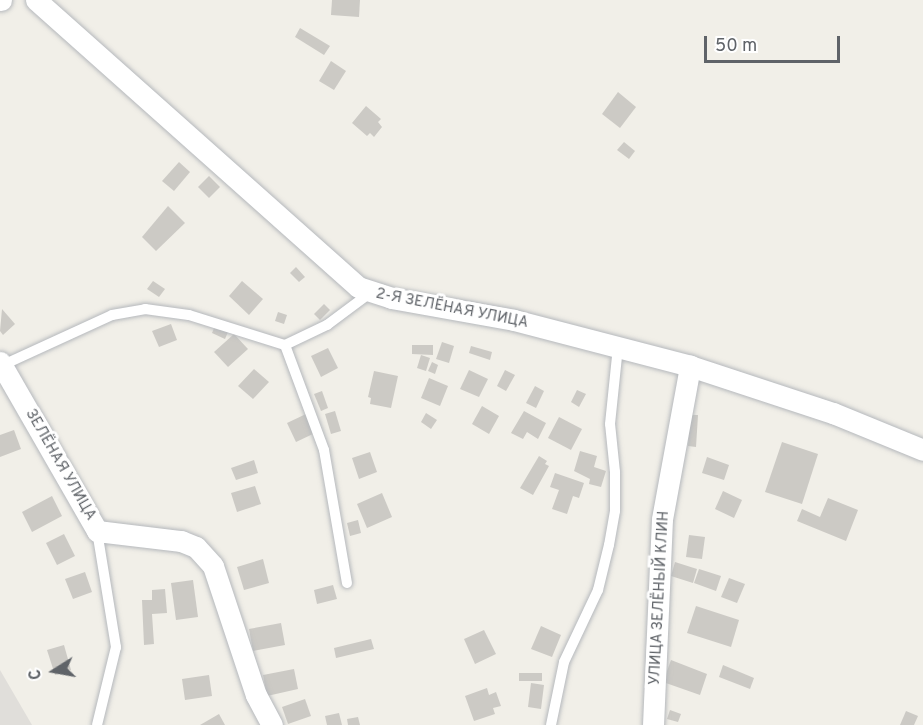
<!DOCTYPE html>
<meta charset="utf-8">
<style>
body{margin:0}
#map{position:relative;width:923px;height:725px;overflow:hidden;background:#f1efe8;font-family:Overpass,sans-serif}
div>[style]{position:absolute}
.industrial>*{inset:0;background:#e0deda}
.building>*{inset:0;background:#cccac5}
.roads{filter:drop-shadow(0 0 2px #b5b8bc) drop-shadow(0 0 2px #b5b8bc)}
.lane>*{height:10px;margin:-5px;padding:0 5px;transform-origin:5px;border-radius:5px;background:#fff}
.street>*{height:21px;margin:-10.5px;padding:0 10.5px;transform-origin:10.5px;border-radius:10.5px;background:#fff}
span{translate:-50% -50%;white-space:nowrap;text-align:center;line-height:1.15;-webkit-text-stroke:6px #fff;paint-order:stroke}
.street-label{font-size:15px;color:#5f6368}
.north{position:absolute;left:24px;top:641px;width:60px;height:60px;-webkit-text-stroke:4px #fff;paint-order:stroke;rotate:259deg;font-size:16px;font-weight:700;line-height:24px;text-align:center;color:#5f6368}
.north::after{content:'';display:block;margin:auto;width:21px;height:27px;background:#5f6368;clip-path:polygon(50% 0,100% 100%,50% 72%,0 100%)}
.scale{position:absolute;left:704px;top:36px;width:136px;height:27px;box-sizing:border-box;border:3px solid #5f6368;border-top:0;padding-left:8px;font-size:18px;line-height:21px;white-space:nowrap;color:#5f6368;-webkit-text-stroke:4px #fff;paint-order:stroke}
</style>
<div id="map">
<div class="industrial">
<i style="clip-path:polygon(0 670px,32px 725px,0 725px)"></i>
</div>
<div class="building">
<i style="clip-path:polygon(332px 0,360px 0,359px 17px,331px 15px)"></i>
<i style="clip-path:polygon(300px 28px,330px 46px,324px 55px,295px 37px)"></i>
<i style="clip-path:polygon(331px 61px,346px 71px,334px 90px,319px 81px)"></i>
<i style="clip-path:polygon(618px 92px,636px 107px,620px 128px,602px 114px)"></i>
<i style="clip-path:polygon(366px 106px,381px 119px,378px 122px,382px 127px,374px 137px,370px 133px,367px 136px,352px 123px)"></i>
<i style="clip-path:polygon(624px 142px,635px 151px,629px 159px,617px 150px)"></i>
<i style="clip-path:polygon(179px 162px,190px 172px,174px 191px,162px 181px)"></i>
<i style="clip-path:polygon(209px 176px,220px 187px,209px 198px,198px 187px)"></i>
<i style="clip-path:polygon(168px 206px,185px 223px,156px 251px,142px 237px)"></i>
<i style="clip-path:polygon(296px 267px,305px 277px,299px 282px,290px 273px)"></i>
<i style="clip-path:polygon(153px 281px,165px 289px,159px 297px,147px 289px)"></i>
<i style="clip-path:polygon(242px 281px,263px 299px,249px 315px,229px 296px)"></i>
<i style="clip-path:polygon(324px 304px,330px 310px,320px 320px,314px 314px)"></i>
<i style="clip-path:polygon(2px 309px,15px 324px,3px 335px,0 331px)"></i>
<i style="clip-path:polygon(278px 312px,287px 315px,284px 324px,275px 321px)"></i>
<i style="clip-path:polygon(171px 324px,177px 340px,159px 347px,152px 331px)"></i>
<i style="clip-path:polygon(215px 326px,228px 332px,225px 339px,212px 333px)"></i>
<i style="clip-path:polygon(234px 334px,248px 349px,228px 367px,214px 352px)"></i>
<i style="clip-path:polygon(442px 342px,454px 346px,449px 363px,436px 359px)"></i>
<i style="clip-path:polygon(412px 345px,433px 345px,433px 355px,412px 354px)"></i>
<i style="clip-path:polygon(471px 346px,492px 352px,490px 360px,469px 353px)"></i>
<i style="clip-path:polygon(328px 348px,338px 368px,321px 377px,311px 356px)"></i>
<i style="clip-path:polygon(421px 355px,430px 358px,426px 371px,417px 368px)"></i>
<i style="clip-path:polygon(432px 362px,438px 365px,435px 374px,428px 371px)"></i>
<i style="clip-path:polygon(254px 369px,269px 382px,253px 399px,238px 386px)"></i>
<i style="clip-path:polygon(469px 370px,488px 379px,479px 397px,460px 389px)"></i>
<i style="clip-path:polygon(505px 370px,515px 375px,506px 391px,497px 386px)"></i>
<i style="clip-path:polygon(374px 371px,398px 376px,391px 408px,370px 404px,371px 398px,368px 397px)"></i>
<i style="clip-path:polygon(429px 378px,448px 386px,440px 406px,421px 398px)"></i>
<i style="clip-path:polygon(535px 386px,544px 391px,536px 408px,526px 403px)"></i>
<i style="clip-path:polygon(577px 390px,586px 394px,579px 407px,571px 402px)"></i>
<i style="clip-path:polygon(322px 391px,328px 408px,321px 411px,314px 394px)"></i>
<i style="clip-path:polygon(482px 406px,499px 416px,489px 434px,472px 424px)"></i>
<i style="clip-path:polygon(335px 411px,341px 431px,331px 434px,325px 414px)"></i>
<i style="clip-path:polygon(524px 411px,546px 423px,538px 439px,527px 432px,523px 439px,511px 433px)"></i>
<i style="clip-path:polygon(426px 413px,437px 420px,431px 429px,421px 422px)"></i>
<i style="clip-path:polygon(306px 414px,315px 433px,296px 442px,287px 423px)"></i>
<i style="clip-path:polygon(690px 415px,698px 415px,696px 447px,688px 446px)"></i>
<i style="clip-path:polygon(559px 417px,582px 429px,571px 450px,548px 438px)"></i>
<i style="clip-path:polygon(14px 430px,21px 449px,0 457px,0 435px)"></i>
<i style="clip-path:polygon(782px 442px,818px 454px,802px 504px,765px 492px)"></i>
<i style="clip-path:polygon(580px 451px,597px 456px,594px 467px,606px 471px,601px 487px,589px 484px,590px 479px,574px 471px)"></i>
<i style="clip-path:polygon(370px 452px,377px 472px,359px 479px,352px 458px)"></i>
<i style="clip-path:polygon(539px 456px,547px 461px,545px 464px,549px 466px,533px 495px,520px 488px)"></i>
<i style="clip-path:polygon(707px 457px,729px 465px,724px 480px,702px 473px)"></i>
<i style="clip-path:polygon(254px 460px,258px 473px,236px 480px,231px 468px)"></i>
<i style="clip-path:polygon(555px 473px,584px 483px,579px 498px,573px 496px,567px 514px,552px 509px,559px 490px,550px 487px)"></i>
<i style="clip-path:polygon(255px 486px,261px 504px,237px 512px,231px 493px)"></i>
<i style="clip-path:polygon(723px 491px,742px 500px,734px 518px,715px 509px)"></i>
<i style="clip-path:polygon(382px 493px,392px 517px,367px 528px,357px 504px)"></i>
<i style="clip-path:polygon(52px 496px,62px 516px,32px 532px,22px 512px)"></i>
<i style="clip-path:polygon(828px 498px,858px 510px,846px 541px,797px 521px,802px 509px,820px 517px)"></i>
<i style="clip-path:polygon(358px 520px,361px 533px,350px 536px,347px 523px)"></i>
<i style="clip-path:polygon(64px 534px,75px 556px,57px 565px,46px 543px)"></i>
<i style="clip-path:polygon(689px 535px,705px 537px,702px 559px,686px 557px)"></i>
<i style="clip-path:polygon(263px 559px,269px 583px,244px 590px,237px 567px)"></i>
<i style="clip-path:polygon(675px 562px,697px 569px,693px 583px,671px 576px)"></i>
<i style="clip-path:polygon(699px 569px,721px 576px,716px 591px,694px 583px)"></i>
<i style="clip-path:polygon(85px 572px,92px 592px,73px 599px,65px 579px)"></i>
<i style="clip-path:polygon(729px 578px,745px 584px,737px 603px,721px 597px)"></i>
<i style="clip-path:polygon(193px 580px,198px 617px,176px 620px,171px 583px)"></i>
<i style="clip-path:polygon(333px 585px,337px 599px,317px 604px,314px 590px)"></i>
<i style="clip-path:polygon(165px 589px,167px 613px,152px 614px,154px 644px,144px 645px,142px 600px,152px 600px,152px 590px)"></i>
<i style="clip-path:polygon(696px 606px,739px 620px,731px 647px,687px 633px)"></i>
<i style="clip-path:polygon(281px 623px,285px 645px,253px 651px,249px 629px)"></i>
<i style="clip-path:polygon(541px 626px,561px 635px,552px 657px,531px 649px)"></i>
<i style="clip-path:polygon(484px 630px,496px 654px,475px 664px,464px 639px)"></i>
<i style="clip-path:polygon(371px 639px,374px 649px,336px 658px,334px 648px)"></i>
<i style="clip-path:polygon(64px 645px,71px 670px,55px 675px,47px 650px)"></i>
<i style="clip-path:polygon(671px 660px,707px 674px,700px 695px,663px 682px)"></i>
<i style="clip-path:polygon(723px 665px,754px 678px,750px 689px,719px 677px)"></i>
<i style="clip-path:polygon(294px 669px,298px 689px,267px 696px,263px 675px)"></i>
<i style="clip-path:polygon(519px 673px,542px 673px,542px 681px,519px 681px)"></i>
<i style="clip-path:polygon(209px 675px,212px 696px,185px 700px,182px 679px)"></i>
<i style="clip-path:polygon(531px 683px,544px 685px,541px 709px,528px 707px)"></i>
<i style="clip-path:polygon(487px 688px,489px 695px,496px 692px,501px 706px,493px 708px,495px 714px,474px 721px,465px 696px)"></i>
<i style="clip-path:polygon(305px 699px,311px 716px,288px 724px,282px 707px)"></i>
<i style="clip-path:polygon(670px 710px,681px 714px,678px 722px,667px 719px)"></i>
<i style="clip-path:polygon(906px 711px,918px 716px,914px 725px,900px 725px)"></i>
<i style="clip-path:polygon(339px 713px,342px 725px,327px 725px,325px 716px)"></i>
<i style="clip-path:polygon(219px 714px,225px 725px,200px 725px)"></i>
<i style="clip-path:polygon(358px 717px,360px 725px,348px 725px,347px 719px)"></i>
</div>
<div class="roads">
<div class="lane">
<i style="left:285px;top:345px;width:47px;rotate:-25.5deg"></i>
<i style="left:327px;top:325px;width:54px;rotate:-36.7deg"></i>
<i style="left:3px;top:365px;width:120px;rotate:-24.6deg"></i>
<i style="left:112px;top:315px;width:34px;rotate:-10deg"></i>
<i style="left:145px;top:309px;width:44px;rotate:7.8deg"></i>
<i style="left:189px;top:315px;width:101px;rotate:17.4deg"></i>
<i style="left:285px;top:345px;width:112px;rotate:69.6deg"></i>
<i style="left:324px;top:450px;width:135px;rotate:80.2deg"></i>
<i style="left:97px;top:531px;width:118px;rotate:80.7deg"></i>
<i style="left:116px;top:647px;width:80px;rotate:103.7deg"></i>
<i style="left:551px;top:725px;width:64px;rotate:-78.3deg"></i>
<i style="left:564px;top:662px;width:80px;rotate:-64.7deg"></i>
<i style="left:598px;top:590px;width:46px;rotate:-76.3deg"></i>
<i style="left:609px;top:545px;width:35px;rotate:-80deg"></i>
<i style="left:615px;top:511px;width:39px;rotate:-90deg"></i>
<i style="left:615px;top:472px;width:48px;rotate:-95.9deg"></i>
<i style="left:610px;top:424px;width:77px;rotate:-84.1deg"></i>
</div>
<div class="street">
<i style="left:0;top:0;width:1px"></i>
<i style="left:36px;top:0;width:431px;rotate:41.7deg"></i>
<i style="left:358px;top:287px;width:35px;rotate:18deg"></i>
<i style="left:391px;top:298px;width:125px;rotate:10.1deg"></i>
<i style="left:514px;top:320px;width:182px;rotate:14.6deg"></i>
<i style="left:690px;top:366px;width:151px;rotate:18.2deg"></i>
<i style="left:833px;top:413px;width:97px;rotate:22.3deg"></i>
<i style="left:0;top:362px;width:195px;rotate:60.1deg"></i>
<i style="left:97px;top:531px;width:85px;rotate:6.8deg"></i>
<i style="left:181px;top:541px;width:16px;rotate:22deg"></i>
<i style="left:196px;top:547px;width:25px;rotate:48deg"></i>
<i style="left:213px;top:566px;width:136px;rotate:71.6deg"></i>
<i style="left:256px;top:695px;width:34px;rotate:62deg"></i>
<i style="left:653px;top:725px;width:206px;rotate:-87.5deg"></i>
<i style="left:662px;top:519px;width:156px;rotate:-79.6deg"></i>
</div>
</div>
<div class="street-label">
<span style="left:452px;top:309px;rotate:11deg">2-Я ЗЕЛЁНАЯ УЛИЦА</span>
<span style="left:60px;top:465px;rotate:60deg">ЗЕЛЁНАЯ УЛИЦА</span>
<span style="left:660px;top:598px;rotate:-87deg">УЛИЦА ЗЕЛЁНЫЙ КЛИН</span>
</div>
<div class="north">С</div>
<div class="scale">50 m</div>
</div>
